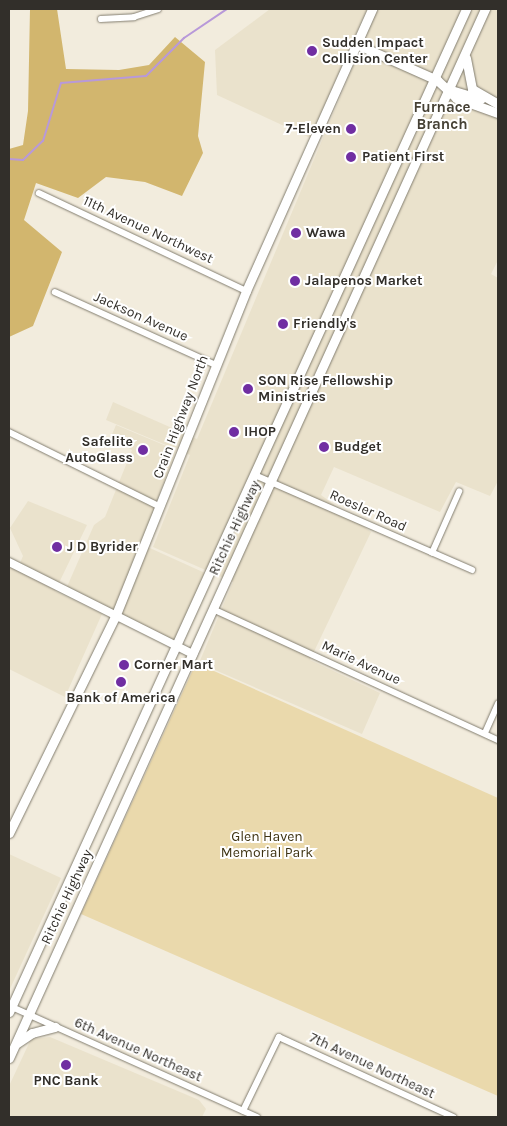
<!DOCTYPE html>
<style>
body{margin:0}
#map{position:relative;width:507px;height:1126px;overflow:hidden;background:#f2ecdd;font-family:Karla,sans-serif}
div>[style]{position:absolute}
.built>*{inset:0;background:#eae2cc}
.green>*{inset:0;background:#ead9ac}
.forest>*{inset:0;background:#d2b66e}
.stream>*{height:2px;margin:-1px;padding:0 1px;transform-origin:1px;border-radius:1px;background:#b899d9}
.roads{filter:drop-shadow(0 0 1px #827d6f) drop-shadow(0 0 1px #827d6f)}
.street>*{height:5.5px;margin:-2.75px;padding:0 2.75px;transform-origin:2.75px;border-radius:2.75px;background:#fff}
.secondary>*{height:8px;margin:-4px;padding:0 4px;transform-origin:4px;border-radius:4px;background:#fff}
.primary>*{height:9px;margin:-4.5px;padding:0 4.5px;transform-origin:4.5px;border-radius:4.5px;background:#fff}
.dots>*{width:14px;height:14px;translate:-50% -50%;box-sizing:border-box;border:2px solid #fff;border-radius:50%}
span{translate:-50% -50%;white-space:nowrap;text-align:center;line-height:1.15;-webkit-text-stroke:4px #fff;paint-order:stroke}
.poi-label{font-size:14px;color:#322f2a;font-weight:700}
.left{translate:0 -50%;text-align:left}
.right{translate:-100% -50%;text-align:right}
.street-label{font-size:14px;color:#322f2a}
.park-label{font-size:14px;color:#3e3312}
.neighbourhood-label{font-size:15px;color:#464135;font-weight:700}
.frame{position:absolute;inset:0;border:10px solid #322f2a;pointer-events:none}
</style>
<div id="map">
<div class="built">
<i style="clip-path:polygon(270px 9px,367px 9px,310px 138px,217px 95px,215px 50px)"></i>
<i style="clip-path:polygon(377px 9px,498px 9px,498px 260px,491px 274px,498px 278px,498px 481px,490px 496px,456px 482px,440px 512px,334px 467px,321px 495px,371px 532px,310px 660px,380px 693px,362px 734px,199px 663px,233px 582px,153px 547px,190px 455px,106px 420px,113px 402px,197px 439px)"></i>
<i style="clip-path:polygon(116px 425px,176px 450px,141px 544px,205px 573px,176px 642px,66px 589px,94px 525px,105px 517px,132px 450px,110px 439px)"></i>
<i style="clip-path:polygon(28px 501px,87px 525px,55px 591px,102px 614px,65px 697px,9px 669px,9px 567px,17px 570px,23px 556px,10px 528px)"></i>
<i style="clip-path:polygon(9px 854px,61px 878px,9px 991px)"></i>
<i style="clip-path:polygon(50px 1037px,199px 1100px,206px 1109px,202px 1117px,9px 1117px,9px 1086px,31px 1039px)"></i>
</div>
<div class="green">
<i style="clip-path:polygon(196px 663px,498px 798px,498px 1096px,81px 914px)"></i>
</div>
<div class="forest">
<i style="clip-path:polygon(30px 9px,57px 9px,66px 69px,119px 70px,149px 65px,175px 37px,205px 62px,198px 136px,203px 153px,182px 196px,145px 182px,106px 177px,78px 198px,36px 183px,24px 220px,62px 252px,33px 326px,9px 337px,9px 149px,23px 145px,28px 111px)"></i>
</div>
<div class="stream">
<i style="left:9px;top:159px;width:14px;rotate:4deg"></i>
<i style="left:23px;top:160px;width:28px;rotate:-44deg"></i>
<i style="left:43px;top:141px;width:61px;rotate:-72.8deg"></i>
<i style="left:61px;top:83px;width:85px;rotate:-4.7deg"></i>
<i style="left:146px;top:76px;width:54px;rotate:-45deg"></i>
<i style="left:184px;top:38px;width:52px;rotate:-34deg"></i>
</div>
<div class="roads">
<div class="street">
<i style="left:101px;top:19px;width:33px;rotate:-3deg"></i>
<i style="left:134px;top:17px;width:25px;rotate:-18deg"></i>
<i style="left:39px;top:193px;width:229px;rotate:25.3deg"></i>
<i style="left:55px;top:292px;width:177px;rotate:24.4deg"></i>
<i style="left:9px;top:432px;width:169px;rotate:26.3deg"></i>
<i style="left:255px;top:475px;width:237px;rotate:23.6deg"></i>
<i style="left:432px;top:553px;width:67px;rotate:-66.1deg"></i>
<i style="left:213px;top:609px;width:314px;rotate:24.7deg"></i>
<i style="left:485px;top:733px;width:32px;rotate:-66deg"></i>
<i style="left:10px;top:1006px;width:271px;rotate:24.2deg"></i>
<i style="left:243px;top:1111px;width:82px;rotate:-64.1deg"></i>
<i style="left:279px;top:1037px;width:192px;rotate:24.6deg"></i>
</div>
<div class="secondary">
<i style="left:9px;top:562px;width:206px;rotate:26.6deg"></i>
</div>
<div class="primary">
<i style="left:356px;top:44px;width:89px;rotate:24deg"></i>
<i style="left:437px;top:80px;width:26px;rotate:43deg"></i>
<i style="left:456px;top:98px;width:45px;rotate:19.7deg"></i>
<i style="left:466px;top:58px;width:32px;rotate:79deg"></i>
<i style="left:472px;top:89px;width:30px;rotate:30deg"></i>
<i style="left:451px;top:90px;width:31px;rotate:17deg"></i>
<i style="left:9px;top:833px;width:241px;rotate:-63.9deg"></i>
<i style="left:115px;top:617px;width:351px;rotate:-68.1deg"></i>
<i style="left:246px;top:291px;width:309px;rotate:-65.9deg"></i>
<i style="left:9px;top:1012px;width:1102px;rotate:-65.5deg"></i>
<i style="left:17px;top:1043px;width:18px;rotate:-34deg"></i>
<i style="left:32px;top:1033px;width:24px;rotate:-15deg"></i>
<i style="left:9px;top:1058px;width:1152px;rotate:-65.59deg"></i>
</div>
</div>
<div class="dots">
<i style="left:312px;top:51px;background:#702ea2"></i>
<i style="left:351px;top:129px;background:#702ea2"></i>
<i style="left:351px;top:157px;background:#702ea2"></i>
<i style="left:296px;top:233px;background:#702ea2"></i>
<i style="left:295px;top:281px;background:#702ea2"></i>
<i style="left:283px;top:324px;background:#702ea2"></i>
<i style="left:248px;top:389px;background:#702ea2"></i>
<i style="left:234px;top:432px;background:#702ea2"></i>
<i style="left:324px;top:447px;background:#702ea2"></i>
<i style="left:143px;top:450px;background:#702ea2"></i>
<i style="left:57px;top:547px;background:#702ea2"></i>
<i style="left:124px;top:665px;background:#702ea2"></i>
<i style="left:121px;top:682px;background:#702ea2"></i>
<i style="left:66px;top:1065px;background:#702ea2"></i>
</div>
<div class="poi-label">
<span class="left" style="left:322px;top:51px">Sudden Impact<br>Collision Center</span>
<span class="right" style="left:341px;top:129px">7-Eleven</span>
<span class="left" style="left:362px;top:157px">Patient First</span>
<span class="left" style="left:306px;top:233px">Wawa</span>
<span class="left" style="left:305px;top:281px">Jalapenos Market</span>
<span class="left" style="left:293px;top:324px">Friendly's</span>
<span class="left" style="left:258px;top:389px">SON Rise Fellowship<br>Ministries</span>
<span class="left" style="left:244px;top:432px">IHOP</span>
<span class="right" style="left:133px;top:450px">Safelite<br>AutoGlass</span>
<span class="left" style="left:334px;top:447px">Budget</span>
<span class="left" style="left:67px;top:547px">J D Byrider</span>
<span class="left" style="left:134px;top:665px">Corner Mart</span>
<span style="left:121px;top:698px">Bank of America</span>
<span style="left:66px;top:1081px">PNC Bank</span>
</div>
<div class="street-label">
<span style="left:148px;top:230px;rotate:25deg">11th Avenue Northwest</span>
<span style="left:141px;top:317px;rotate:24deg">Jackson Avenue</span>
<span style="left:181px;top:417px;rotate:-69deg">Crain Highway North</span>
<span style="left:368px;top:511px;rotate:24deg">Roesler Road</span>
<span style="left:235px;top:528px;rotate:-65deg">Ritchie Highway</span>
<span style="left:361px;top:663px;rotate:25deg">Marie Avenue</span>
<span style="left:67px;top:897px;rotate:-65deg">Ritchie Highway</span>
<span style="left:138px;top:1050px;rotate:24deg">6th Avenue Northeast</span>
<span style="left:372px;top:1066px;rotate:25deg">7th Avenue Northeast</span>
</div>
<div class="park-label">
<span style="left:267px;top:845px">Glen Haven<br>Memorial Park</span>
</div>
<div class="neighbourhood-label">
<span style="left:442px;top:116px">Furnace<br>Branch</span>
</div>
<div class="frame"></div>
</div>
